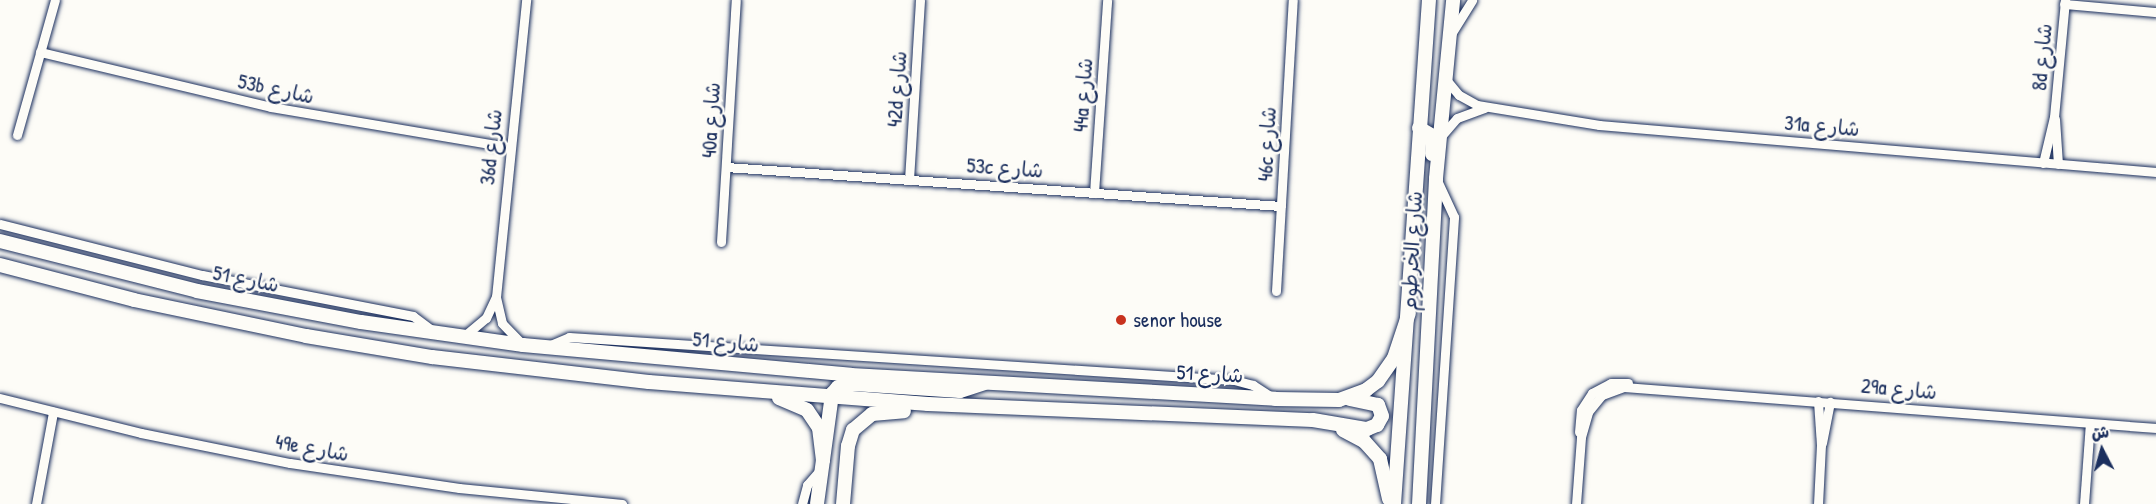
<!DOCTYPE html>
<meta charset="utf-8">
<style>
body{margin:0}
#map{position:relative;width:2156px;height:504px;overflow:hidden;background:#fdfcf7;font-family:"Patrick Hand","Playpen Sans Arabic",sans-serif}
div>[style]{position:absolute}
.roads{filter:drop-shadow(0 0 2px #1b2f5e) drop-shadow(0 0 2px #1b2f5e)}
.street>*{height:9px;margin:-4.5px;padding:0 4.5px;transform-origin:4.5px;border-radius:4.5px;background:#fdfcf7}
.secondary>*{height:14px;margin:-7px;padding:0 7px;transform-origin:7px;border-radius:7px;background:#fdfcf7}
.dots>*{width:16px;height:16px;translate:-50% -50%;box-sizing:border-box;border:3px solid #fdfcf7;border-radius:50%}
span{translate:-50% -50%;white-space:nowrap;text-align:center;line-height:1.15;-webkit-text-stroke:5px #fdfcf7;paint-order:stroke}
.street-label{font-size:21px;color:#1b2f5e}
.poi-label{font-size:21px;color:#1b2f5e}
.left{translate:0 -50%;text-align:left}
.north{position:absolute;left:2072px;top:420px;width:60px;height:60px;-webkit-text-stroke:4px #fdfcf7;paint-order:stroke;rotate:354deg;font-size:16px;font-weight:700;line-height:24px;text-align:center;color:#1b2f5e}
.north::after{content:'';display:block;margin:auto;width:21px;height:27px;background:#1b2f5e;clip-path:polygon(50% 0,100% 100%,50% 72%,0 100%)}
</style>
<div id="map">
<div class="roads">
<div class="street">
<i style="left:2064px;top:4px;width:92px;rotate:5deg"></i>
<i style="left:1451px;top:34px;width:40px;rotate:-58deg"></i>
<i style="left:40px;top:52px;width:237px;rotate:13.4deg"></i>
<i style="left:271px;top:107px;width:240px;rotate:9.6deg"></i>
<i style="left:1448px;top:82px;width:17px;rotate:50deg"></i>
<i style="left:1459px;top:95px;width:21px;rotate:29deg"></i>
<i style="left:1477px;top:105px;width:124px;rotate:9.3deg"></i>
<i style="left:1599px;top:125px;width:559px;rotate:4.82deg"></i>
<i style="left:2055px;top:119px;width:45px;rotate:86.2deg"></i>
<i style="left:1443px;top:134px;width:21px;rotate:-49deg"></i>
<i style="left:1457px;top:118px;width:29px;rotate:-20deg"></i>
<i style="left:17px;top:135px;width:140px;rotate:-74.3deg"></i>
<i style="left:2043px;top:163px;width:47px;rotate:-76.6deg"></i>
<i style="left:2054px;top:117px;width:118px;rotate:-84.6deg"></i>
<i style="left:726px;top:167px;width:556px;rotate:4.02deg"></i>
<i style="left:909px;top:180px;width:180px;rotate:-86.5deg"></i>
<i style="left:1094px;top:193px;width:193px;rotate:-86.1deg"></i>
<i style="left:0;top:224px;width:208px;rotate:14.2deg"></i>
<i style="left:202px;top:275px;width:215px;rotate:11deg"></i>
<i style="left:413px;top:316px;width:26px;rotate:37deg"></i>
<i style="left:721px;top:242px;width:242px;rotate:-86.5deg"></i>
<i style="left:1276px;top:291px;width:291px;rotate:-86.7deg"></i>
<i style="left:463px;top:337px;width:30px;rotate:-40deg"></i>
<i style="left:486px;top:318px;width:23px;rotate:-65deg"></i>
<i style="left:522px;top:344px;width:29px;rotate:-134deg"></i>
<i style="left:502px;top:323px;width:27px;rotate:-103deg"></i>
<i style="left:496px;top:297px;width:299px;rotate:-84.2deg"></i>
<i style="left:546px;top:347px;width:25px;rotate:-23deg"></i>
<i style="left:569px;top:337px;width:666px;rotate:3.7deg"></i>
<i style="left:1234px;top:380px;width:20px;rotate:15deg"></i>
<i style="left:1253px;top:385px;width:24px;rotate:33deg"></i>
<i style="left:0;top:398px;width:145px;rotate:13.9deg"></i>
<i style="left:141px;top:433px;width:152px;rotate:11.4deg"></i>
<i style="left:290px;top:463px;width:171px;rotate:8.4deg"></i>
<i style="left:459px;top:488px;width:164px;rotate:5.6deg"></i>
<i style="left:1579px;top:432px;width:22px;rotate:-85deg"></i>
<i style="left:1581px;top:410px;width:20px;rotate:-57deg"></i>
<i style="left:1592px;top:393px;width:21px;rotate:-28deg"></i>
<i style="left:1611px;top:383px;width:17px"></i>
<i style="left:1822px;top:443px;width:42px;rotate:-79deg"></i>
<i style="left:36px;top:504px;width:94px;rotate:-79.5deg"></i>
<i style="left:802px;top:504px;width:20px;rotate:-75deg"></i>
<i style="left:807px;top:485px;width:21px;rotate:-49deg"></i>
<i style="left:1435px;top:504px;width:288px;rotate:-86.2deg"></i>
<i style="left:1454px;top:217px;width:43px;rotate:-114.8deg"></i>
<i style="left:1576px;top:504px;width:67px;rotate:-85.7deg"></i>
<i style="left:1581px;top:437px;width:26px;rotate:-74deg"></i>
<i style="left:1588px;top:412px;width:22px;rotate:-51deg"></i>
<i style="left:1602px;top:395px;width:23px;rotate:-20deg"></i>
<i style="left:1624px;top:387px;width:534px;rotate:4.41deg"></i>
<i style="left:1818px;top:504px;width:59px;rotate:-87.1deg"></i>
<i style="left:1821px;top:445px;width:44px;rotate:-93.9deg"></i>
<i style="left:2084px;top:504px;width:81px;rotate:-85.8deg"></i>
</div>
<div class="secondary">
<i style="left:1419px;top:128px;width:16px;rotate:30deg"></i>
<i style="left:1433px;top:136px;width:18px;rotate:93deg"></i>
<i style="left:0;top:241px;width:203px;rotate:14.2deg"></i>
<i style="left:197px;top:291px;width:167px;rotate:10.7deg"></i>
<i style="left:361px;top:322px;width:164px;rotate:8.1deg"></i>
<i style="left:523px;top:345px;width:329px;rotate:5.2deg"></i>
<i style="left:851px;top:375px;width:425px;rotate:3.2deg"></i>
<i style="left:1275px;top:399px;width:64px;rotate:0.9deg"></i>
<i style="left:1339px;top:400px;width:29px;rotate:-20deg"></i>
<i style="left:1366px;top:390px;width:15px;rotate:-37deg"></i>
<i style="left:1378px;top:381px;width:28px;rotate:-55deg"></i>
<i style="left:1394px;top:358px;width:47px;rotate:-71.6deg"></i>
<i style="left:0;top:265px;width:138px;rotate:14.6deg"></i>
<i style="left:134px;top:300px;width:176px;rotate:11.8deg"></i>
<i style="left:306px;top:336px;width:128px;rotate:9.5deg"></i>
<i style="left:432px;top:357px;width:218px;rotate:6.6deg"></i>
<i style="left:649px;top:382px;width:280px;rotate:4.5deg"></i>
<i style="left:928px;top:404px;width:385px;rotate:2.4deg"></i>
<i style="left:1313px;top:420px;width:55px;rotate:9.5deg"></i>
<i style="left:1367px;top:429px;width:11px;rotate:-22deg"></i>
<i style="left:1377px;top:425px;width:10px;rotate:-61deg"></i>
<i style="left:1382px;top:416px;width:12px;rotate:-110deg"></i>
<i style="left:1378px;top:405px;width:29px;rotate:-168deg"></i>
<i style="left:779px;top:398px;width:30px;rotate:23deg"></i>
<i style="left:807px;top:410px;width:22px;rotate:56deg"></i>
<i style="left:819px;top:428px;width:32px;rotate:83deg"></i>
<i style="left:823px;top:460px;width:44px;rotate:97.8deg"></i>
<i style="left:1343px;top:430px;width:24px;rotate:28deg"></i>
<i style="left:1364px;top:441px;width:24px;rotate:48deg"></i>
<i style="left:1380px;top:459px;width:41px;rotate:77.3deg"></i>
<i style="left:823px;top:460px;width:67px;rotate:-82.2deg"></i>
<i style="left:832px;top:394px;width:9px;rotate:-49deg"></i>
<i style="left:838px;top:387px;width:16px;rotate:-11deg"></i>
<i style="left:854px;top:384px;width:106px;rotate:3.8deg"></i>
<i style="left:960px;top:391px;width:25px;rotate:-18deg"></i>
<i style="left:843px;top:504px;width:58px;rotate:-85.1deg"></i>
<i style="left:848px;top:446px;width:17px;rotate:-73deg"></i>
<i style="left:853px;top:430px;width:25px;rotate:-40deg"></i>
<i style="left:872px;top:414px;width:32px;rotate:-5deg"></i>
<i style="left:1394px;top:504px;width:505px;rotate:-86.03deg"></i>
<i style="left:1419px;top:504px;width:326px;rotate:-87deg"></i>
<i style="left:1436px;top:178px;width:179px;rotate:-84.5deg"></i>
</div>
</div>
<div class="dots">
<i style="left:1121px;top:320px;background:#c8321e"></i>
</div>
<div class="street-label">
<span style="left:2042px;top:57px;rotate:-85deg">8d شارع</span>
<span style="left:276px;top:89px;rotate:12deg">53b شارع</span>
<span style="left:897px;top:89px;rotate:-86deg">42d شارع</span>
<span style="left:1083px;top:95px;rotate:-86deg">44a شارع</span>
<span style="left:711px;top:120px;rotate:-87deg">40a شارع</span>
<span style="left:1822px;top:126px;rotate:5deg">31a شارع</span>
<span style="left:1267px;top:144px;rotate:-87deg">46c شارع</span>
<span style="left:491px;top:147px;rotate:-84deg">36d شارع</span>
<span style="left:1005px;top:168px;rotate:4deg">53c شارع</span>
<span style="left:1412px;top:251px;rotate:-87deg">شارع الخرطوم</span>
<span style="left:246px;top:279px;rotate:11deg">شارع 51</span>
<span style="left:726px;top:342px;rotate:5deg">شارع 51</span>
<span style="left:1210px;top:374px;rotate:3deg">شارع 51</span>
<span style="left:1899px;top:389px;rotate:5deg">29a شارع</span>
<span style="left:312px;top:448px;rotate:10deg">49e شارع</span>
</div>
<div class="poi-label">
<span class="left" style="left:1133px;top:320px">senor house</span>
</div>
<div class="north">ش</div>
</div>
